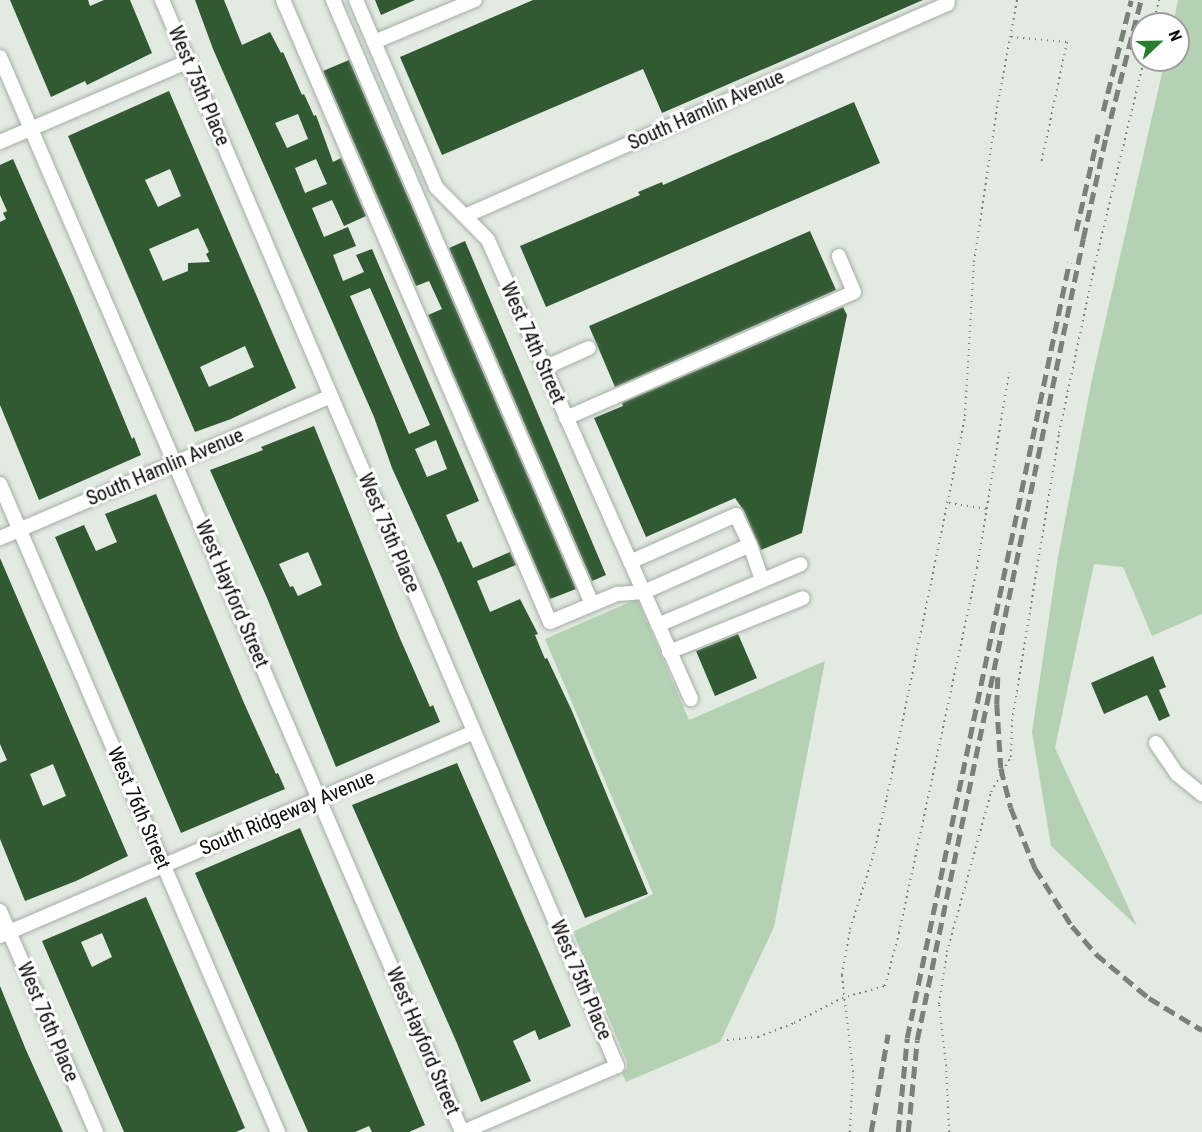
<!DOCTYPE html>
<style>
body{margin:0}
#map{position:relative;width:1202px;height:1132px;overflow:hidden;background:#e2eae2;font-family:"Roboto Condensed",sans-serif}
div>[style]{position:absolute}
.green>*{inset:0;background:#b4d2b3}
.building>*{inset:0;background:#315932}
.path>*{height:2px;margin-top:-1px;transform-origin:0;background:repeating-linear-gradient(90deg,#777d77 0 1.5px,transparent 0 6px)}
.roads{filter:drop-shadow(0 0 2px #a5ada5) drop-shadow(0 0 2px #a5ada5)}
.minor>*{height:14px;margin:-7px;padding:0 7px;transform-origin:7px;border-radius:7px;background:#fff}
.rail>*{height:4.5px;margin-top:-2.25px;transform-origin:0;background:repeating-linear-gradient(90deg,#7a807a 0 12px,transparent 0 18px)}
span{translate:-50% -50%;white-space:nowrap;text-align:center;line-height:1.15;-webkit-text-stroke:6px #fff;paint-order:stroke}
.street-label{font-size:20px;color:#0a0d0a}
.north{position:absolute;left:1130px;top:12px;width:60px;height:60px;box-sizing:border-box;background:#fff;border:2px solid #9d9e9d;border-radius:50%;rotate:68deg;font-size:16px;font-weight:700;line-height:24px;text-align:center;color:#0a0d0a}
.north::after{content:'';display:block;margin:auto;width:21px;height:27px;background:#277f2d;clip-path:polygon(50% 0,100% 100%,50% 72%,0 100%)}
</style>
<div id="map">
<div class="green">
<i style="clip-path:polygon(1178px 0,1202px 0,1202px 614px,1152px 636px,1123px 567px,1094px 564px,1055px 748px,1137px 926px,1051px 846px,1032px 732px,1058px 557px,1092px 379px,1165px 60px,1178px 60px,1178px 24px,1173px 24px)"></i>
<i style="clip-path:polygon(637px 599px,689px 720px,825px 661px,774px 927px,720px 1042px,626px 1082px,622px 1073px,627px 1069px,627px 1062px,573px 932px,653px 894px,545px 639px)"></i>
</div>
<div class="building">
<i style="clip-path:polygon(10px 0,88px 0,90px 6px,104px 0,130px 0,152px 53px,87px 85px,85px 81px,51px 97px)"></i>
<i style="clip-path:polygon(evenodd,195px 0,224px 0,242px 45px,270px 32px,281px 53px,283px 52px,302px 95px,304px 94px,314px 116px,316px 115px,333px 162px,341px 158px,366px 216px,344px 226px,332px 200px,312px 208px,324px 237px,348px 227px,356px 246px,333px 255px,343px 281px,364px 272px,356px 255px,372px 249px,479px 501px,446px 515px,458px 543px,461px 541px,473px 568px,510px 552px,516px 565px,477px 581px,490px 612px,520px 599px,538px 634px,535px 635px,545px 659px,547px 658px,572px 711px,648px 894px,585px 918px,440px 574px,392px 468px,374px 417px,213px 49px,195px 0,298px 114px,308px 139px,287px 148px,275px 123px,298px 114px,195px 0,316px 159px,327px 184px,305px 193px,295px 168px,316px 159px,195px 0,370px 288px,430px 425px,409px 434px,350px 296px,370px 288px,195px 0,436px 440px,447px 469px,427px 477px,415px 449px,436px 440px)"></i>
<i style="clip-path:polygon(375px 0,415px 0,381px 15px)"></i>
<i style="clip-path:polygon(533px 0,923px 0,662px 113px,643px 69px,442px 155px,400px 57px)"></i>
<i style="clip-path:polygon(349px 60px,576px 589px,550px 599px,428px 315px,442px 309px,429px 281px,416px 286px,323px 71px)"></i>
<i style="clip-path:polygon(evenodd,169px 91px,296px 388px,231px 419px,195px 432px,68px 136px,169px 91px,170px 169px,181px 196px,158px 207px,145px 180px,170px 169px,169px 91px,198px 228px,209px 252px,206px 254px,210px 262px,188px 263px,188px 271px,163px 281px,149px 249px,198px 228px,169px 91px,245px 346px,254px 367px,209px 387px,200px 367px,245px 346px)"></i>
<i style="clip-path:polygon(854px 102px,880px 163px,546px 307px,520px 246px,640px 195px,638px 192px,662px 182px,663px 185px)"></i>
<i style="clip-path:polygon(13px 159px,73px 296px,132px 439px,134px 437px,141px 455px,39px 500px,0 405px,0 222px,6px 219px,3px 213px,7px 211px,0 195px,0 165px)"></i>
<i style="clip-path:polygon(810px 231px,836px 290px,615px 387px,589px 326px)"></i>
<i style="clip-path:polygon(465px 241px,606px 575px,592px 581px,449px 248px)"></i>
<i style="clip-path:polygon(843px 307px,847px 315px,802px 533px,761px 550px,744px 511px,735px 498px,646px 537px,594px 418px,623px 406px,622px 403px)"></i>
<i style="clip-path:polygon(evenodd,314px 426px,399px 636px,430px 707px,433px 705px,440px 722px,336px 767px,267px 598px,210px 470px,263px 450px,261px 447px,314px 426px,308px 552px,322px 585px,298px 596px,293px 586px,290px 587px,279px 564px,308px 552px)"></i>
<i style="clip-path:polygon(156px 494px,244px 703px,276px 774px,278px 773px,285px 789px,181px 833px,55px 537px,84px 525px,96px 551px,117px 542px,105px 514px)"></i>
<i style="clip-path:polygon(evenodd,0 558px,128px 856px,76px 881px,25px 901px,0 839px,0 763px,7px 760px,0 744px,0 558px,53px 764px,66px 796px,43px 806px,30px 774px,53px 764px)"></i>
<i style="clip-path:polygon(738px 634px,757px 678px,715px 696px,696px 651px)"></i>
<i style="clip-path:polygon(1153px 656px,1166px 687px,1159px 690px,1170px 716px,1159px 721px,1147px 695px,1104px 714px,1091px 683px)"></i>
<i style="clip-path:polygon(457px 763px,571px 1026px,539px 1040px,535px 1030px,513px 1041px,531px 1081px,481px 1102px,456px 1041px,352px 805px)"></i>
<i style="clip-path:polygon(300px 828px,425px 1125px,409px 1132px,372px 1132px,369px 1126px,355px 1132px,308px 1132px,195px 873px)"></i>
<i style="clip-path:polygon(evenodd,146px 897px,245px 1128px,236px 1132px,124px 1132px,42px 941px,146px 897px,102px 933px,112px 957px,92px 967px,81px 942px,102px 933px)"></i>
<i style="clip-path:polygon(0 986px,26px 1050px,63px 1132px,0 1132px)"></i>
</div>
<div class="path">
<i style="left:1153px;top:24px;width:25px;rotate:-76deg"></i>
<i style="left:1011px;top:37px;width:56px;rotate:5.1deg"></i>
<i style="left:1067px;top:42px;width:125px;rotate:102deg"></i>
<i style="left:949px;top:503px;width:39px;rotate:9deg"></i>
<i style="left:727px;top:1040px;width:31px;rotate:-6deg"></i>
<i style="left:758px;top:1037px;width:39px;rotate:-21deg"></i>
<i style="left:794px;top:1023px;width:54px;rotate:-27.5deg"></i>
<i style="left:842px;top:998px;width:45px;rotate:-15.6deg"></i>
<i style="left:885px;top:986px;width:55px;rotate:-75.2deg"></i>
<i style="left:899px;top:933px;width:373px;rotate:-77.9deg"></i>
<i style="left:977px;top:568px;width:198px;rotate:-80.7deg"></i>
<i style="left:850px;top:1132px;width:60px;rotate:-87.1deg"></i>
<i style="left:853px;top:1072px;width:98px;rotate:-96.5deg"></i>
<i style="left:842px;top:975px;width:47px;rotate:-80.1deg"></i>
<i style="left:850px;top:929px;width:72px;rotate:-72.3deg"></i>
<i style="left:872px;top:860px;width:65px;rotate:-76.6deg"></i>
<i style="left:887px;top:797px;width:389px;rotate:-78.4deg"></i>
<i style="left:965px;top:416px;width:154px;rotate:-86.7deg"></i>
<i style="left:974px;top:262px;width:156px;rotate:-81.5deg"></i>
<i style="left:997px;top:108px;width:110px;rotate:-79.5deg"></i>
<i style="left:949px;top:1132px;width:66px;rotate:-92.6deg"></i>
<i style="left:946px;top:1066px;width:62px;rotate:-96.4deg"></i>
<i style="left:939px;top:1004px;width:53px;rotate:-81.3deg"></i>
<i style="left:947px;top:952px;width:166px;rotate:-74.6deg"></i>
<i style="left:991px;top:792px;width:40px;rotate:-60.3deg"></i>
<i style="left:1011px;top:757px;width:36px;rotate:-88deg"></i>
<i style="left:1012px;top:721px;width:292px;rotate:-80.7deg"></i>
<i style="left:1059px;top:433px;width:169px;rotate:-78deg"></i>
<i style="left:1094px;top:268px;width:214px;rotate:-76.5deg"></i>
</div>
<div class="roads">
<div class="minor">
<i style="left:162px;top:0;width:1159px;rotate:66.89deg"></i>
<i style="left:617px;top:1066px;width:168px;rotate:156.8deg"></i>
<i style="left:283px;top:0;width:677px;rotate:66.77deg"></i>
<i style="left:550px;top:622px;width:73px;rotate:-22.7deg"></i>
<i style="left:617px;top:594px;width:27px;rotate:-4deg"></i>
<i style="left:644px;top:592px;width:116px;rotate:-23.9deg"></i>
<i style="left:750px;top:545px;width:37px;rotate:71deg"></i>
<i style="left:333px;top:0;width:657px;rotate:66.79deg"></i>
<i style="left:356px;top:0;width:203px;rotate:66.8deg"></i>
<i style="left:436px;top:187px;width:74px;rotate:45.5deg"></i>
<i style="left:488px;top:240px;width:502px;rotate:66.14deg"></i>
<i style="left:374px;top:42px;width:109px;rotate:-22.6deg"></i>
<i style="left:0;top:57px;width:1170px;rotate:66.74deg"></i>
<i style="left:0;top:142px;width:206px;rotate:-23.2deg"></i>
<i style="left:465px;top:216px;width:527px;rotate:-23.74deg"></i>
<i style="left:947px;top:4px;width:4px;rotate:-76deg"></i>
<i style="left:544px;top:368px;width:49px;rotate:-24deg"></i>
<i style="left:566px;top:418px;width:314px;rotate:-23.6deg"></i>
<i style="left:854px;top:292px;width:39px;rotate:-113deg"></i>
<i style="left:0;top:484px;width:705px;rotate:66.78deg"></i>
<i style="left:0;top:538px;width:360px;rotate:-23.2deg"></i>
<i style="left:630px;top:562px;width:116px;rotate:-23.9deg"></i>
<i style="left:736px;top:515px;width:33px;rotate:65deg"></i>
<i style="left:658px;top:625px;width:155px;rotate:-23.1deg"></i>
<i style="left:669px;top:652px;width:144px;rotate:-21.9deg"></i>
<i style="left:1156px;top:743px;width:37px;rotate:56deg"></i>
<i style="left:1177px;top:774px;width:32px;rotate:39deg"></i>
<i style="left:0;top:911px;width:241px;rotate:66.5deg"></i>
<i style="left:0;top:936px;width:516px;rotate:-23.29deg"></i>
</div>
</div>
<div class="rail">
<i style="left:1103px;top:111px;width:114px;rotate:-75.8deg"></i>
<i style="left:1076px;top:231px;width:99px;rotate:-77.2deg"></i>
<i style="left:998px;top:677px;width:27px;rotate:92deg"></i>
<i style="left:997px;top:704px;width:64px;rotate:86.4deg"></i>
<i style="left:1001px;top:768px;width:41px;rotate:76deg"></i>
<i style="left:1011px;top:808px;width:65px;rotate:68.2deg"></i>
<i style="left:1035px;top:868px;width:69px;rotate:57.5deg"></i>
<i style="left:1072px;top:926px;width:37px;rotate:49deg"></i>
<i style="left:1096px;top:954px;width:69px;rotate:39.7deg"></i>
<i style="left:1149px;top:998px;width:62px;rotate:31.1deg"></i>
<i style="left:871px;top:1132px;width:99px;rotate:-80.2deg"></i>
<i style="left:898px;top:1132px;width:94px;rotate:-84.5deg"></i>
<i style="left:907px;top:1038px;width:792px;rotate:-78.19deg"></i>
<i style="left:908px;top:1132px;width:92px;rotate:-84.4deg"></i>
<i style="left:917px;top:1040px;width:818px;rotate:-78.29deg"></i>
<i style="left:1083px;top:239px;width:106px;rotate:-77.4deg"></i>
<i style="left:1106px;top:136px;width:140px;rotate:-75.6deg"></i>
</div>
<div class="street-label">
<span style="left:199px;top:86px;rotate:67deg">West 75th Place</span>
<span style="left:706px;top:110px;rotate:-24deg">South Hamlin Avenue</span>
<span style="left:533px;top:343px;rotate:66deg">West 74th Street</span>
<span style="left:165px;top:467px;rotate:-23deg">South Hamlin Avenue</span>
<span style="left:389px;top:533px;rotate:67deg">West 75th Place</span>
<span style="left:232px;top:594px;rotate:67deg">West Hayford Street</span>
<span style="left:139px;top:808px;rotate:67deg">West 76th Street</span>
<span style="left:287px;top:813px;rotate:-23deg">South Ridgeway Avenue</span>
<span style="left:581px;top:980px;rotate:67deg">West 75th Place</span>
<span style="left:48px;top:1022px;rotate:67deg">West 76th Place</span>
<span style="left:423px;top:1041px;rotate:67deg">West Hayford Street</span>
</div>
<div class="north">N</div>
</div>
